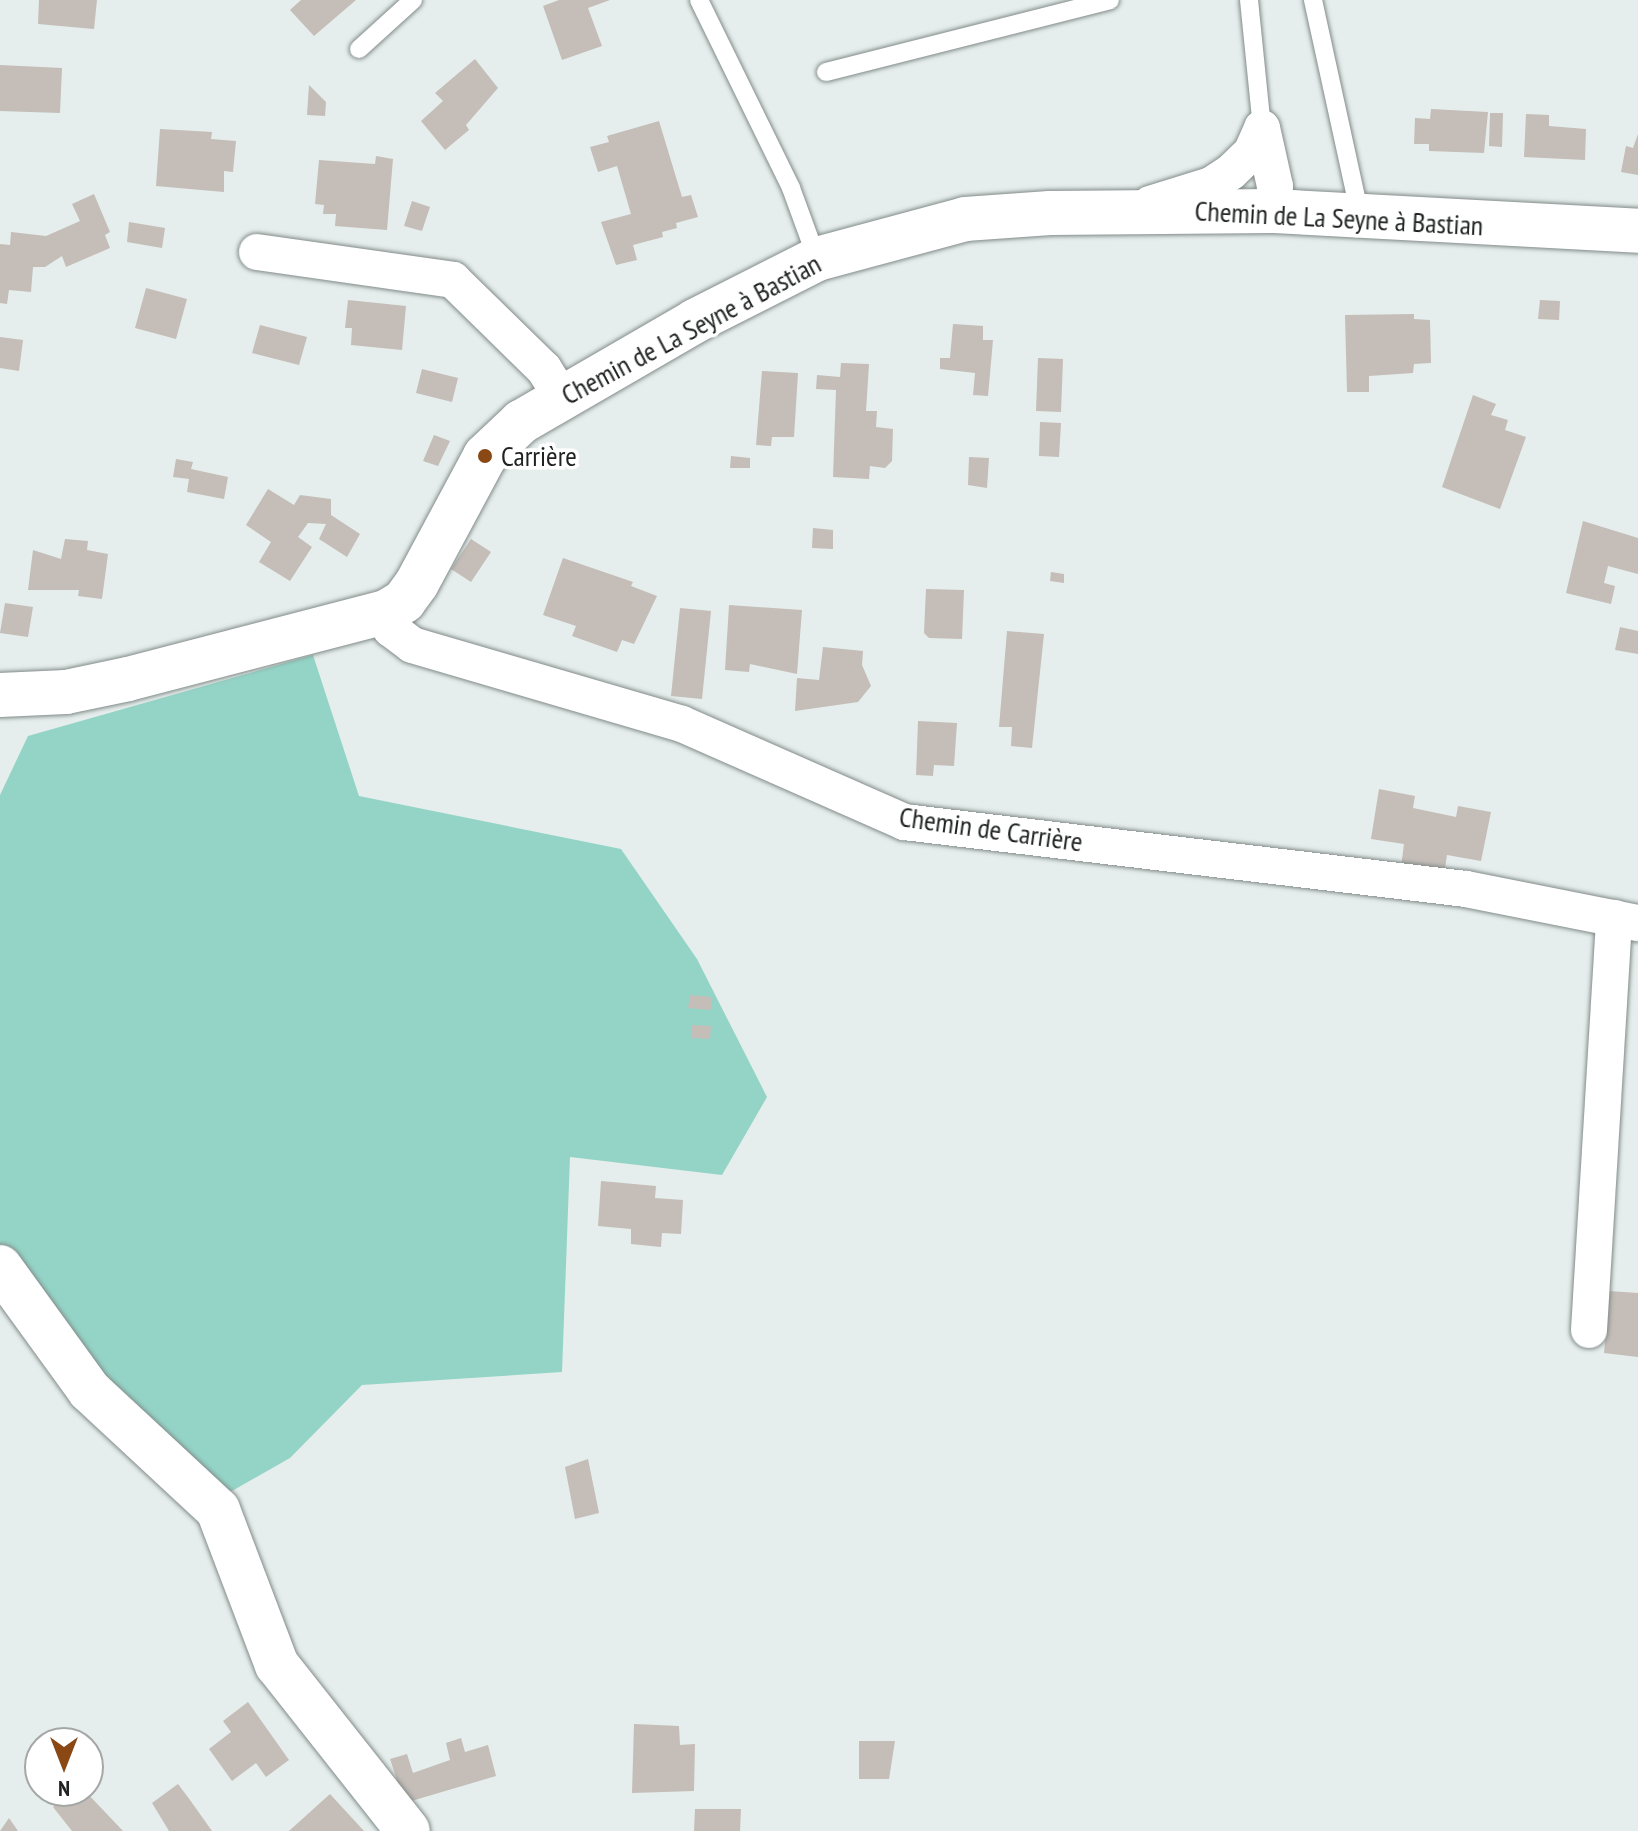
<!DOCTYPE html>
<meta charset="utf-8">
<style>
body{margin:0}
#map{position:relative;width:1638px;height:1831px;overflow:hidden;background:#e5eeec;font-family:"PT Sans Narrow",sans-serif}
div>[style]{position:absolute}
.green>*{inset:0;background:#94d4c7}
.building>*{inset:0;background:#c4bdb8}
.roads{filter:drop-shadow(0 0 2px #828b89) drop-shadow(0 0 2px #828b89)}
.lane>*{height:18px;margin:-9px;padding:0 9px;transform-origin:9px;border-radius:9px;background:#fff}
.street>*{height:36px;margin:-18px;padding:0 18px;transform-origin:18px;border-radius:18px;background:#fff}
.secondary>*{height:44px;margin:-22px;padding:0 22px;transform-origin:22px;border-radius:22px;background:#fff}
.dots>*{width:22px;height:22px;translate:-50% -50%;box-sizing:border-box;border:4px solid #fff;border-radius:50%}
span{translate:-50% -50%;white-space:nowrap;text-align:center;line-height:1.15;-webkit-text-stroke:7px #fff;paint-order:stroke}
.street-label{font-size:28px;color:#1f2221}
.poi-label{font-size:28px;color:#1f2221}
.left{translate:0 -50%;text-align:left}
.north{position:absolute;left:24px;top:1727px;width:80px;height:80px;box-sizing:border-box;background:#fff;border:2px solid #a5a7a6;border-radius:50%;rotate:180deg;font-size:22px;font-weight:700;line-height:32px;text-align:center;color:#1f2221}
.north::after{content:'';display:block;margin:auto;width:28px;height:36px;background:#894814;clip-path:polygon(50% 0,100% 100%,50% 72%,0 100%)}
</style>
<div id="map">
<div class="green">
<i style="clip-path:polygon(313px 655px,359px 796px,621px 849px,697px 959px,767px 1097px,722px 1175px,570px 1157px,562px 1372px,362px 1385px,290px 1458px,218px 1499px,105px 1392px,0 1252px,0 795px,28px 736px)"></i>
</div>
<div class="building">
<i style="clip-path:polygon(39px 0,97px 0,94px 29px,38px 24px)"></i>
<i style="clip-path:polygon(301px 0,356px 0,314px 36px,290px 10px)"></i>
<i style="clip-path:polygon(559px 0,610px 0,588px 8px,602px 46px,562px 60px,543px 6px)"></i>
<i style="clip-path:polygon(475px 59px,498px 88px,466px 125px,469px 130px,445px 150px,421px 121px,443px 101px,435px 93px)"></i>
<i style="clip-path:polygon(0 65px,62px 68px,60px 113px,0 111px)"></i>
<i style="clip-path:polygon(309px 85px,326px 102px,325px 116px,307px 115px)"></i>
<i style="clip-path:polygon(1431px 109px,1488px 112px,1484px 153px,1429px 151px,1429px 144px,1414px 144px,1415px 118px,1430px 119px)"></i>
<i style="clip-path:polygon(1490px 113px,1503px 113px,1502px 147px,1489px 146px)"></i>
<i style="clip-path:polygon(1526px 114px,1549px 115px,1549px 126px,1586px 129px,1585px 160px,1524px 157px)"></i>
<i style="clip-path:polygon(659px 121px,682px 197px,691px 195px,698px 217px,676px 223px,677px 228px,662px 232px,663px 237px,633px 245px,637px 260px,616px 265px,601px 222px,631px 214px,617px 166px,598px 172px,590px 147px,609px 142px,607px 136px)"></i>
<i style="clip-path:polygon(160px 129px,212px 132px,211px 139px,236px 141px,233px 172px,224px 171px,224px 192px,156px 186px)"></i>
<i style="clip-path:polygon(1638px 134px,1638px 175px,1621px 172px,1626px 146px,1633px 148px)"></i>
<i style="clip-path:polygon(376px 156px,393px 159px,387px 230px,335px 226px,336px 214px,323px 214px,324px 205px,315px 204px,319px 160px,375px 164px)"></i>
<i style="clip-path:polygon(94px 194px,110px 232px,105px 235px,110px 248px,66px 267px,62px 256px,45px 267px,33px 267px,31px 292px,9px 290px,7px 304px,0 303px,0 244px,10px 245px,11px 232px,46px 236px,80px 221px,72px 204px)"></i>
<i style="clip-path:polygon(412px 201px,430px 207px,422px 231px,404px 226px)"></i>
<i style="clip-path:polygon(129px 222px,165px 228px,162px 248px,127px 242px)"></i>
<i style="clip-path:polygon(146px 288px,187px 299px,176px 339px,135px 328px)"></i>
<i style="clip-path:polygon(348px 300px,406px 306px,402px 350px,351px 345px,352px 328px,345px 328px)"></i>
<i style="clip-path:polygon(1540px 300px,1560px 301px,1559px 320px,1538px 319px)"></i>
<i style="clip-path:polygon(1414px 314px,1414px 319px,1430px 320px,1431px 363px,1414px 364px,1413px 373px,1369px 376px,1369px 392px,1347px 392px,1345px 315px)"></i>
<i style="clip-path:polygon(953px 324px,983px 326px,983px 340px,993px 340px,988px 396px,973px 395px,975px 373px,940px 369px,940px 358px,950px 358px)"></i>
<i style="clip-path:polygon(260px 325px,307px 337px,299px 365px,252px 353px)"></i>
<i style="clip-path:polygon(0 337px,23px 340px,19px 371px,0 368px)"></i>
<i style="clip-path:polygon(1038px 358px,1063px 359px,1061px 412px,1036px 411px)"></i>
<i style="clip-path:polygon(841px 363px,869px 364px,866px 411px,877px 411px,876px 427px,893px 429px,892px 461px,885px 468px,870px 466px,869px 479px,833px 477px,836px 390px,816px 389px,817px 375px,840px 377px)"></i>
<i style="clip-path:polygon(422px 369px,458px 378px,452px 402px,416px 393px)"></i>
<i style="clip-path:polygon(762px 371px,798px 373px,794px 437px,772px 437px,771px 446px,756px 445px)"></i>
<i style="clip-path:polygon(1473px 395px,1496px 404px,1491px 415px,1508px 420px,1505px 430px,1526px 437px,1500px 509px,1442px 487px)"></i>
<i style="clip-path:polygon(1040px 422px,1061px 423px,1059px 457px,1039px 456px)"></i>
<i style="clip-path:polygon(434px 435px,450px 441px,438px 466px,423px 461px)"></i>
<i style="clip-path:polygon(731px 456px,750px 458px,750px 468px,730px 468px)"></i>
<i style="clip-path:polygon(969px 457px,989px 458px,987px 488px,968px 485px)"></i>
<i style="clip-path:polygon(176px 459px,193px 462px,191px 469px,228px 477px,224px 499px,187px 492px,189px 479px,173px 477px)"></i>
<i style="clip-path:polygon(268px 489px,294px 505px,300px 495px,331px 499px,331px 515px,360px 534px,347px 557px,319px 539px,326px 524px,308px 523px,298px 537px,312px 547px,290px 581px,259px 562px,271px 542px,246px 525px)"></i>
<i style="clip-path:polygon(1583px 521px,1638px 538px,1638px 574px,1608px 566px,1604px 583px,1615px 586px,1611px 604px,1566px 593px)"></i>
<i style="clip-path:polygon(813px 528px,833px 530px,833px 549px,812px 548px)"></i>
<i style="clip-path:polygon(65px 539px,88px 541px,87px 550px,108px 554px,102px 599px,78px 596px,79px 590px,28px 590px,33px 550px,61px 559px)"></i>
<i style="clip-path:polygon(471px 539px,491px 552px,471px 582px,451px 569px)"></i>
<i style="clip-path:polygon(563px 558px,633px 582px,631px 586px,657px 596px,634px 644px,622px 640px,617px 652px,572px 636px,576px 626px,543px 615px)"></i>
<i style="clip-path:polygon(1051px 572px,1064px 574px,1064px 583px,1050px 581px)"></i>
<i style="clip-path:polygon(926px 589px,964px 590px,962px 639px,929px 638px,924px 633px)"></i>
<i style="clip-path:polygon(5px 603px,33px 607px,28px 637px,0 633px)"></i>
<i style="clip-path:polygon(729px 605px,802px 610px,797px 674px,750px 664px,749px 672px,725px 670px)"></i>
<i style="clip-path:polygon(680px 608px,711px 611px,702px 699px,671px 696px)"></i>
<i style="clip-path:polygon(1620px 627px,1638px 631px,1638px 654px,1615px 650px)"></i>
<i style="clip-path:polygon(1007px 631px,1044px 634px,1032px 748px,1011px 746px,1012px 727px,999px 727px)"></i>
<i style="clip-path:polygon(823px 647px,863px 651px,862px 665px,871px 686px,858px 702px,795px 711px,797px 678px,819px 680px)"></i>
<i style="clip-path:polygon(918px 721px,957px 723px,954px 766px,934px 765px,933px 776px,916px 775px)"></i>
<i style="clip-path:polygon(1379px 789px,1415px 796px,1413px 808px,1456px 817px,1458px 806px,1491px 812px,1481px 861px,1447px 855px,1444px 875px,1401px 867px,1404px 844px,1371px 839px)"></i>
<i style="clip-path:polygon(690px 995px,712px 997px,711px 1010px,688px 1008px)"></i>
<i style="clip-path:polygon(692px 1025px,711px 1026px,710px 1039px,691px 1038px)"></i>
<i style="clip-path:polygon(601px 1181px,656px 1186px,655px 1198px,683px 1200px,681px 1234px,662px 1233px,661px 1247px,631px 1244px,631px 1229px,598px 1226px)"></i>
<i style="clip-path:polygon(1609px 1291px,1638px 1293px,1638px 1357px,1604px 1353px)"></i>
<i style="clip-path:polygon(588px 1459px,599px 1513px,575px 1519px,565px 1467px)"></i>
<i style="clip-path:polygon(248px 1702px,289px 1760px,266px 1777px,256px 1763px,232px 1781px,209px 1749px,231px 1732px,223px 1721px)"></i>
<i style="clip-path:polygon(634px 1724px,679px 1726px,680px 1745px,695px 1744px,694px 1791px,632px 1793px)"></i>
<i style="clip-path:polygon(461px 1738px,465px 1752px,488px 1745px,496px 1776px,408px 1802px,403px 1798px,390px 1759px,407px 1754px,413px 1773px,450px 1760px,446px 1743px)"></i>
<i style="clip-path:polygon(859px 1741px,895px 1741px,889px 1779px,859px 1779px)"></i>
<i style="clip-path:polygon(178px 1784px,190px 1800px,212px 1831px,169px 1831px,152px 1803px)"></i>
<i style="clip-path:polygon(73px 1791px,85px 1791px,123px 1831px,72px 1831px,53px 1807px)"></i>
<i style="clip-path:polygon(330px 1794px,364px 1831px,289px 1831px)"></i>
<i style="clip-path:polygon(695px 1809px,741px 1809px,740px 1831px,694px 1831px)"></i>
<i style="clip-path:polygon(9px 1818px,18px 1831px,0 1831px)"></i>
</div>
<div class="roads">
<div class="lane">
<i style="left:699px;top:0;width:209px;rotate:63.9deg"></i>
<i style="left:791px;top:188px;width:76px;rotate:69.9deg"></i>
<i style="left:1249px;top:0;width:129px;rotate:84.2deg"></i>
<i style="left:1313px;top:0;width:220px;rotate:77.7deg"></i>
<i style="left:359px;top:49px;width:73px;rotate:-42.2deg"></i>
<i style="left:826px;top:72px;width:293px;rotate:-14.2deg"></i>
</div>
<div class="street">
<i style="left:1262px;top:128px;width:59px;rotate:77.4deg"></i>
<i style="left:1275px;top:186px;width:25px;rotate:92deg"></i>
<i style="left:1150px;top:204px;width:64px;rotate:-17.3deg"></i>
<i style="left:1211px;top:185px;width:24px;rotate:-33deg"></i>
<i style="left:1231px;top:172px;width:28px;rotate:-44deg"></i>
<i style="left:1251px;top:153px;width:27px;rotate:-66deg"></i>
<i style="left:257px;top:252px;width:198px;rotate:8.1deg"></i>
<i style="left:453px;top:280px;width:127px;rotate:44.4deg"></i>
<i style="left:544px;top:369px;width:34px;rotate:58deg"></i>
<i style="left:386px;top:612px;width:18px;rotate:74deg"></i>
<i style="left:391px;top:629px;width:26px;rotate:37deg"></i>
<i style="left:412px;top:645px;width:281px;rotate:16.3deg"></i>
<i style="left:682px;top:724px;width:243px;rotate:23.8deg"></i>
<i style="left:904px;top:822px;width:566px;rotate:6.8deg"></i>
<i style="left:1466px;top:889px;width:175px;rotate:11.2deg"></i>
<i style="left:1589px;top:1330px;width:413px;rotate:-86.5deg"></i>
</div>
<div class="secondary">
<i style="left:0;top:695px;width:66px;rotate:-2.6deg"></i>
<i style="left:66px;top:692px;width:63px;rotate:-11.8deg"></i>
<i style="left:128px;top:679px;width:267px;rotate:-14.6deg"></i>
<i style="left:386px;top:612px;width:21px;rotate:-31deg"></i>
<i style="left:404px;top:601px;width:22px;rotate:-54deg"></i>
<i style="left:417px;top:583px;width:144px;rotate:-61.8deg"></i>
<i style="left:485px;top:456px;width:50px;rotate:-43.4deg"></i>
<i style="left:521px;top:422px;width:201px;rotate:-30.1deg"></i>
<i style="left:695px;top:321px;width:137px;rotate:-26.9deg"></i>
<i style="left:817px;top:259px;width:153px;rotate:-15.1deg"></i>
<i style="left:965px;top:219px;width:85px;rotate:-4deg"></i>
<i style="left:1050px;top:213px;width:224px;rotate:-0.5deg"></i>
<i style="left:1274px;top:211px;width:365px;rotate:3.1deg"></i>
<i style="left:0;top:1267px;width:152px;rotate:54.1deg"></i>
<i style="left:89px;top:1390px;width:176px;rotate:42.9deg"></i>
<i style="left:218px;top:1510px;width:166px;rotate:69.2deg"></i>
<i style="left:277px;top:1665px;width:211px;rotate:51.7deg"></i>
</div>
</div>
<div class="dots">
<i style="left:485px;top:456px;background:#894814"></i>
</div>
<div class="street-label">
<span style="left:1339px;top:218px;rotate:3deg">Chemin de La Seyne à Bastian</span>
<span style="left:691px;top:329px;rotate:-28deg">Chemin de La Seyne à Bastian</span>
<span style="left:991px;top:829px;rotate:8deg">Chemin de Carrière</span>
</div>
<div class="poi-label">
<span class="left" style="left:501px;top:456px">Carrière</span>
</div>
<div class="north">N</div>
</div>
